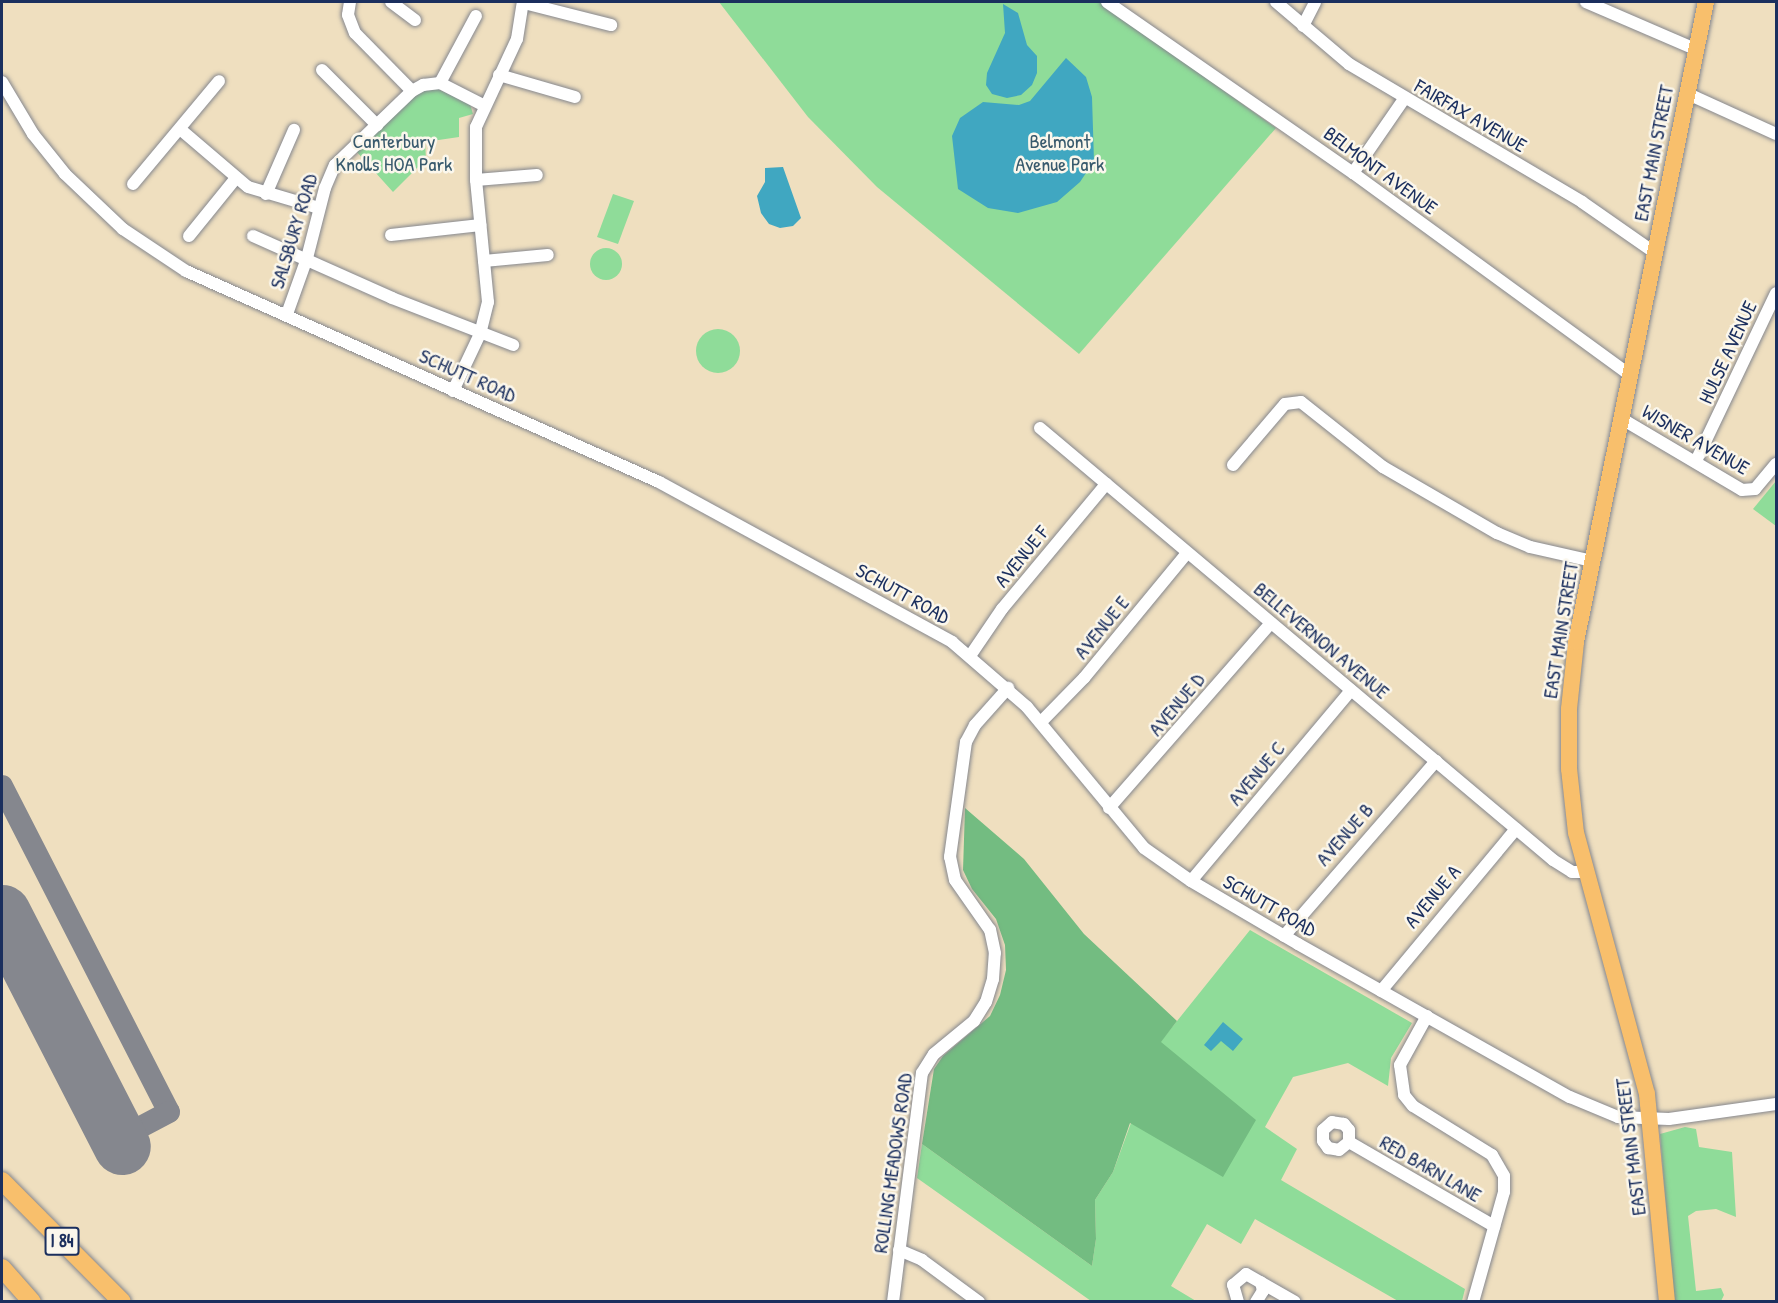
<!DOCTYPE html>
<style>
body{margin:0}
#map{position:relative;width:1778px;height:1303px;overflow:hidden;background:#efdfbf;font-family:"Patrick Hand",sans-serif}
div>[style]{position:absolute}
.green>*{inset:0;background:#8fdc99}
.round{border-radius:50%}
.forest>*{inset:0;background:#73bc81}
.water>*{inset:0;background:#40a7c1}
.taxiway>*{height:22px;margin:-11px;padding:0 11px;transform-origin:11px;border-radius:11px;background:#85878e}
.runway>*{height:57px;margin:-28.5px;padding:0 28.5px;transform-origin:28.5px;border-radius:28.5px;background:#85878e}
.roads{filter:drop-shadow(0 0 2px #85878e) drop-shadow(0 0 2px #85878e)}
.minor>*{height:12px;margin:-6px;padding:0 6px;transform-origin:6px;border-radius:6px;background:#fff}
.major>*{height:16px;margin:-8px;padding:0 8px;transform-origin:8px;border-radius:8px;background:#f8bf6c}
.highway>*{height:18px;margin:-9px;padding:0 9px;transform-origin:9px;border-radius:9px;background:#f8bf6c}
span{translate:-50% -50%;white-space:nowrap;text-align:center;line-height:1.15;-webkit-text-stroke:5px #fbf7ec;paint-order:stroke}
.shield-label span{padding:2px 4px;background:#fbf7ec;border:2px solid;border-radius:4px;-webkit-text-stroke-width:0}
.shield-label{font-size:18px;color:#1b2f5e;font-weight:700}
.street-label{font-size:20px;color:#1b2f5e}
.park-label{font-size:20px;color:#385a6d}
.frame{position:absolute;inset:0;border:3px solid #1b2f5e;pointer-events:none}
</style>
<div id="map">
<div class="green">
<i style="clip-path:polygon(719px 2px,1100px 2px,1276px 128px,1079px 354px,877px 187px,808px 117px)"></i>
<i style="clip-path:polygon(438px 89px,470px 104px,473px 114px,459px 118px,459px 137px,425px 142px,426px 159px,393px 192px,356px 151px,413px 98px,422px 91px)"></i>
<i style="clip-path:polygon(613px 194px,634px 201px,618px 244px,597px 237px)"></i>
<i class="round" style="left:590px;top:248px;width:32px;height:32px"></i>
<i class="round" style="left:696px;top:329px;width:44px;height:44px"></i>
<i style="clip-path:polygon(1776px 481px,1776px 526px,1753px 509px)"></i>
<i style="clip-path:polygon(1250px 930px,1412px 1023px,1391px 1058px,1388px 1086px,1348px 1063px,1293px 1077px,1265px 1127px,1297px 1149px,1281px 1180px,1465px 1289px,1462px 1301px,1398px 1301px,1255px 1219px,1241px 1244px,1207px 1224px,1171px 1286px,1196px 1301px,1091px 1301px,917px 1178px,922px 1144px,1092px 1266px,1096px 1239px,1095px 1200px,1113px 1172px,1161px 1041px)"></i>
<i style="clip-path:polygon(1685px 1127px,1696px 1129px,1699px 1147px,1732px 1152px,1736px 1217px,1716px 1209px,1696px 1211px,1688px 1216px,1696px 1291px,1721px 1288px,1724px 1295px,1721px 1301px,1674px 1301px,1660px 1134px)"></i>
</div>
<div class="forest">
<i style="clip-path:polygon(965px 808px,1024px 859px,1084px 934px,1177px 1021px,1161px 1042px,1256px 1120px,1223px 1177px,1130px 1123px,1113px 1172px,1095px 1200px,1096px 1239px,1092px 1266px,922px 1144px,934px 1069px,943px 1056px,990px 1016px,1000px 995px,1006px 970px,1005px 945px,996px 919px,972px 889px,963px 870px)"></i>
</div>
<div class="water">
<i style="clip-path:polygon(1003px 4px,1018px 13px,1027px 45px,1037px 56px,1037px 73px,1032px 85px,1021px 95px,1007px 98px,992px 94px,986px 85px,987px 73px,1005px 33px)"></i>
<i style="clip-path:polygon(1066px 58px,1086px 77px,1092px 97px,1094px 161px,1080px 182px,1057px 202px,1018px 213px,988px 208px,958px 189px,952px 136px,960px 118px,983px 102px,1019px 105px,1030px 101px)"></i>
<i style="clip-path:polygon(783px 167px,801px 218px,793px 226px,780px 228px,769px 224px,761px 213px,757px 196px,765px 182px,765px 168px)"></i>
<i style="clip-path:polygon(1223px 1022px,1243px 1039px,1233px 1051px,1221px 1041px,1211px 1051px,1204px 1045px)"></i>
</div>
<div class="taxiway">
<i style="left:2px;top:786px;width:366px;rotate:62.9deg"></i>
<i style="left:169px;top:1112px;width:58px;rotate:152.1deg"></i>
</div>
<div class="runway">
<i style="left:2px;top:913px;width:262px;rotate:62.8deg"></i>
</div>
<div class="roads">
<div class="minor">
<i style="left:350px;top:2px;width:13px;rotate:99deg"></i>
<i style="left:348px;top:15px;width:19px;rotate:69deg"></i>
<i style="left:355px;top:33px;width:81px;rotate:45.5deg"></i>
<i style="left:391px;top:2px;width:30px;rotate:37deg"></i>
<i style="left:1107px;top:2px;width:300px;rotate:34.8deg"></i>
<i style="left:1353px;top:173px;width:343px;rotate:36.1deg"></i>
<i style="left:1276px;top:2px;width:96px;rotate:40.3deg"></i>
<i style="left:1349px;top:64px;width:271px;rotate:30.6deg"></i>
<i style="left:1582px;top:202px;width:89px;rotate:34.9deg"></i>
<i style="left:1586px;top:2px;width:119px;rotate:23.3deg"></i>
<i style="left:524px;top:3px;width:90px;rotate:14.2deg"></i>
<i style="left:1303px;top:26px;width:27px;rotate:-63deg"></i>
<i style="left:322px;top:70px;width:78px;rotate:45deg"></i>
<i style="left:499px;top:75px;width:79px;rotate:16.1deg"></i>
<i style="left:2px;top:82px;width:61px;rotate:59.2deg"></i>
<i style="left:33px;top:134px;width:51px;rotate:51.3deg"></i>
<i style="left:65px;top:174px;width:80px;rotate:43.5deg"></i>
<i style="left:123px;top:229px;width:76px;rotate:33.7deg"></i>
<i style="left:186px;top:271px;width:518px;rotate:24.04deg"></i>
<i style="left:659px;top:482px;width:334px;rotate:28.6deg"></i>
<i style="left:952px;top:642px;width:99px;rotate:40.9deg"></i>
<i style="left:1027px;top:707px;width:183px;rotate:50.3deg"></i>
<i style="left:1144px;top:848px;width:57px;rotate:35.1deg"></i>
<i style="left:1191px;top:881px;width:124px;rotate:30.5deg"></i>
<i style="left:1298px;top:944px;width:312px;rotate:29.4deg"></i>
<i style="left:1570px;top:1097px;width:52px;rotate:22.6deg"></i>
<i style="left:1618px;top:1117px;width:51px;rotate:2.2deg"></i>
<i style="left:1669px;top:1119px;width:108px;rotate:-8deg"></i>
<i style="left:440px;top:83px;width:76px;rotate:-61.8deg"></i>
<i style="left:1686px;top:93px;width:99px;rotate:24.5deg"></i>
<i style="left:180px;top:129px;width:89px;rotate:40.5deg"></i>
<i style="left:248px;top:187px;width:74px;rotate:16.5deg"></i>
<i style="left:1353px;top:173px;width:90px;rotate:-55.4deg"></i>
<i style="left:476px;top:180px;width:61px;rotate:-4.7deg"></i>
<i style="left:133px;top:184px;width:134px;rotate:-50.1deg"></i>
<i style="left:266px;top:194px;width:70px;rotate:-66.4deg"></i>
<i style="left:391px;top:235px;width:90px;rotate:-6.4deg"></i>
<i style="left:189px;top:236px;width:75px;rotate:-51deg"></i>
<i style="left:253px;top:236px;width:152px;rotate:24deg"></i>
<i style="left:392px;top:298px;width:130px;rotate:21.2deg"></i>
<i style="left:484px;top:261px;width:64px;rotate:-5.4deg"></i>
<i style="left:287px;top:314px;width:59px;rotate:-70.3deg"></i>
<i style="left:307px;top:258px;width:72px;rotate:-75.6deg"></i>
<i style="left:325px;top:188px;width:25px;rotate:-67deg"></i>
<i style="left:335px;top:165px;width:107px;rotate:-43.9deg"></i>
<i style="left:412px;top:91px;width:13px;rotate:-29deg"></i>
<i style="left:423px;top:85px;width:17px;rotate:-7deg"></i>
<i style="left:440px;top:83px;width:48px;rotate:27.1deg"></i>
<i style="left:453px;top:391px;width:63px;rotate:-64.7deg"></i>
<i style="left:480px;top:334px;width:33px;rotate:-76deg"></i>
<i style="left:488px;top:302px;width:123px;rotate:-95.6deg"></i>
<i style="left:476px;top:180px;width:53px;rotate:-90deg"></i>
<i style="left:476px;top:127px;width:97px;rotate:-65deg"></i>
<i style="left:517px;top:39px;width:37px;rotate:-81deg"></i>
<i style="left:1622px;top:419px;width:139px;rotate:30.6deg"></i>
<i style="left:1742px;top:490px;width:13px;rotate:-4deg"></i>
<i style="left:1755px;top:489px;width:33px;rotate:-50deg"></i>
<i style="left:1040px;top:428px;width:671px;rotate:40.1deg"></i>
<i style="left:1553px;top:860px;width:22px;rotate:32deg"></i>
<i style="left:1572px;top:872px;width:12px"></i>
<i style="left:1696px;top:461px;width:186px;rotate:-64.5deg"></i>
<i style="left:1233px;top:465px;width:80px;rotate:-49.6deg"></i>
<i style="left:1285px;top:404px;width:16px;rotate:-7deg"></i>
<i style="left:1301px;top:402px;width:105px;rotate:38.4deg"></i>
<i style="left:1383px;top:467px;width:132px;rotate:30.1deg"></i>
<i style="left:1497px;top:533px;width:36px;rotate:23deg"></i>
<i style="left:1530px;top:547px;width:64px;rotate:12.7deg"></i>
<i style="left:970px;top:656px;width:57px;rotate:-55.8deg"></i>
<i style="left:1002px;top:609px;width:163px;rotate:-50.2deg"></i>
<i style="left:1041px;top:722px;width:62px;rotate:-45.7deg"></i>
<i style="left:1084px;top:678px;width:162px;rotate:-50.5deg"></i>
<i style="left:1109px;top:808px;width:246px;rotate:-48.8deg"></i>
<i style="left:1191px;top:881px;width:249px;rotate:-50deg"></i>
<i style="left:1284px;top:936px;width:232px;rotate:-49deg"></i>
<i style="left:1381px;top:991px;width:211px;rotate:-50.2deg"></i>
<i style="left:1427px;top:1016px;width:56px;rotate:118.9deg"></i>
<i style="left:1400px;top:1065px;width:30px;rotate:82deg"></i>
<i style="left:1404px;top:1095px;width:14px;rotate:51deg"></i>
<i style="left:1413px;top:1106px;width:93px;rotate:31.8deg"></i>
<i style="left:1492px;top:1155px;width:24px;rotate:60deg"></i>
<i style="left:1504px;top:1176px;width:16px;rotate:90deg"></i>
<i style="left:1504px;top:1192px;width:114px;rotate:105.7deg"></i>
<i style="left:1349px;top:1142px;width:12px;rotate:-90deg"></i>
<i style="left:1349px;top:1130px;width:8px;rotate:-130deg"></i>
<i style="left:1344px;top:1124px;width:12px;rotate:-171deg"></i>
<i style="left:1332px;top:1122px;width:12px;rotate:138deg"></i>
<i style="left:1323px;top:1130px;width:11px;rotate:90deg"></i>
<i style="left:1323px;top:1141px;width:9px;rotate:54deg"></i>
<i style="left:1328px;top:1148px;width:11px;rotate:10deg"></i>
<i style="left:1339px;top:1150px;width:13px;rotate:-39deg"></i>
<i style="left:1349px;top:1142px;width:168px;rotate:30.1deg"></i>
<i style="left:899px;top:1250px;width:25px;rotate:23deg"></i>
<i style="left:922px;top:1260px;width:71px;rotate:36.4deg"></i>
<i style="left:893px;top:1302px;width:231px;rotate:-82.8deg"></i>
<i style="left:922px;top:1073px;width:22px;rotate:-58deg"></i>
<i style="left:934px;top:1054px;width:52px;rotate:-39.5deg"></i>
<i style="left:974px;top:1021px;width:22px;rotate:-58deg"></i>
<i style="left:986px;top:1002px;width:24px;rotate:-73deg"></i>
<i style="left:993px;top:979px;width:26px;rotate:-86deg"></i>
<i style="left:995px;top:953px;width:24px;rotate:-102deg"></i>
<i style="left:990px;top:930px;width:61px;rotate:-125deg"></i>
<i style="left:955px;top:880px;width:24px;rotate:-102deg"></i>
<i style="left:950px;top:857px;width:116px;rotate:-82.1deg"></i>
<i style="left:966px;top:742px;width:19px;rotate:-62deg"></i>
<i style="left:975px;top:725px;width:50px;rotate:-48.3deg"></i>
<i style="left:1238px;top:1302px;width:18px;rotate:-106deg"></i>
<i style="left:1233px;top:1285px;width:17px;rotate:-40deg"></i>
<i style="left:1246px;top:1274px;width:56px;rotate:29.7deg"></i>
<i style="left:1256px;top:1302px;width:13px;rotate:-58deg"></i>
<i style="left:1263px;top:1291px;width:9px;rotate:-103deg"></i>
</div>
<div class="major">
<i style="left:1667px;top:1302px;width:209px;rotate:-95.5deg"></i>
<i style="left:1647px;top:1094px;width:270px;rotate:-105.2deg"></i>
<i style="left:1576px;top:833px;width:64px;rotate:-96.2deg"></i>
<i style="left:1569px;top:769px;width:60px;rotate:-90deg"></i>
<i style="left:1569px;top:709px;width:67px;rotate:-84deg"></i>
<i style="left:1576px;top:642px;width:653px;rotate:-78.52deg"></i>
</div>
<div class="highway">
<i style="left:2px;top:1181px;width:170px;rotate:45.2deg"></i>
<i style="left:2px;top:1268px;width:45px;rotate:48.6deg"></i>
</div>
</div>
<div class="shield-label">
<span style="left:62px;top:1241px">I 84</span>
</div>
<div class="street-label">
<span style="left:1471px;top:115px;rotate:30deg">FAIRFAX AVENUE</span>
<span style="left:1653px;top:153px;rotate:-79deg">EAST MAIN STREET</span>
<span style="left:1381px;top:170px;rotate:36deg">BELMONT AVENUE</span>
<span style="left:293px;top:231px;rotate:-73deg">SALSBURY ROAD</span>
<span style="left:1727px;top:352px;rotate:-65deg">HULSE AVENUE</span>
<span style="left:468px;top:375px;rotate:24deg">SCHUTT ROAD</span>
<span style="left:1696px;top:439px;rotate:30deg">WISNER AVENUE</span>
<span style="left:1021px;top:556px;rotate:-51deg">AVENUE F</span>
<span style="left:903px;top:593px;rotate:29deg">SCHUTT ROAD</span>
<span style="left:1101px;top:627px;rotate:-51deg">AVENUE E</span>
<span style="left:1560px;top:630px;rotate:-81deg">EAST MAIN STREET</span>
<span style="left:1322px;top:640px;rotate:40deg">BELLEVERNON AVENUE</span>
<span style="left:1176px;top:704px;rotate:-50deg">AVENUE D</span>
<span style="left:1256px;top:773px;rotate:-50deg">AVENUE C</span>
<span style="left:1344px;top:834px;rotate:-49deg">AVENUE B</span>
<span style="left:1432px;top:896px;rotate:-50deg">AVENUE A</span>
<span style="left:1270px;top:905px;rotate:30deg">SCHUTT ROAD</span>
<span style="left:1630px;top:1147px;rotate:-97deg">EAST MAIN STREET</span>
<span style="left:892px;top:1163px;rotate:-82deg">ROLLING MEADOWS ROAD</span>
<span style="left:1431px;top:1168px;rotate:30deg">RED BARN LANE</span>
</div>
<div class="park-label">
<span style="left:1060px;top:152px">Belmont<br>Avenue Park</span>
<span style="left:394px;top:152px">Canterbury<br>Knolls HOA Park</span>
</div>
<div class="frame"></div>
</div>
